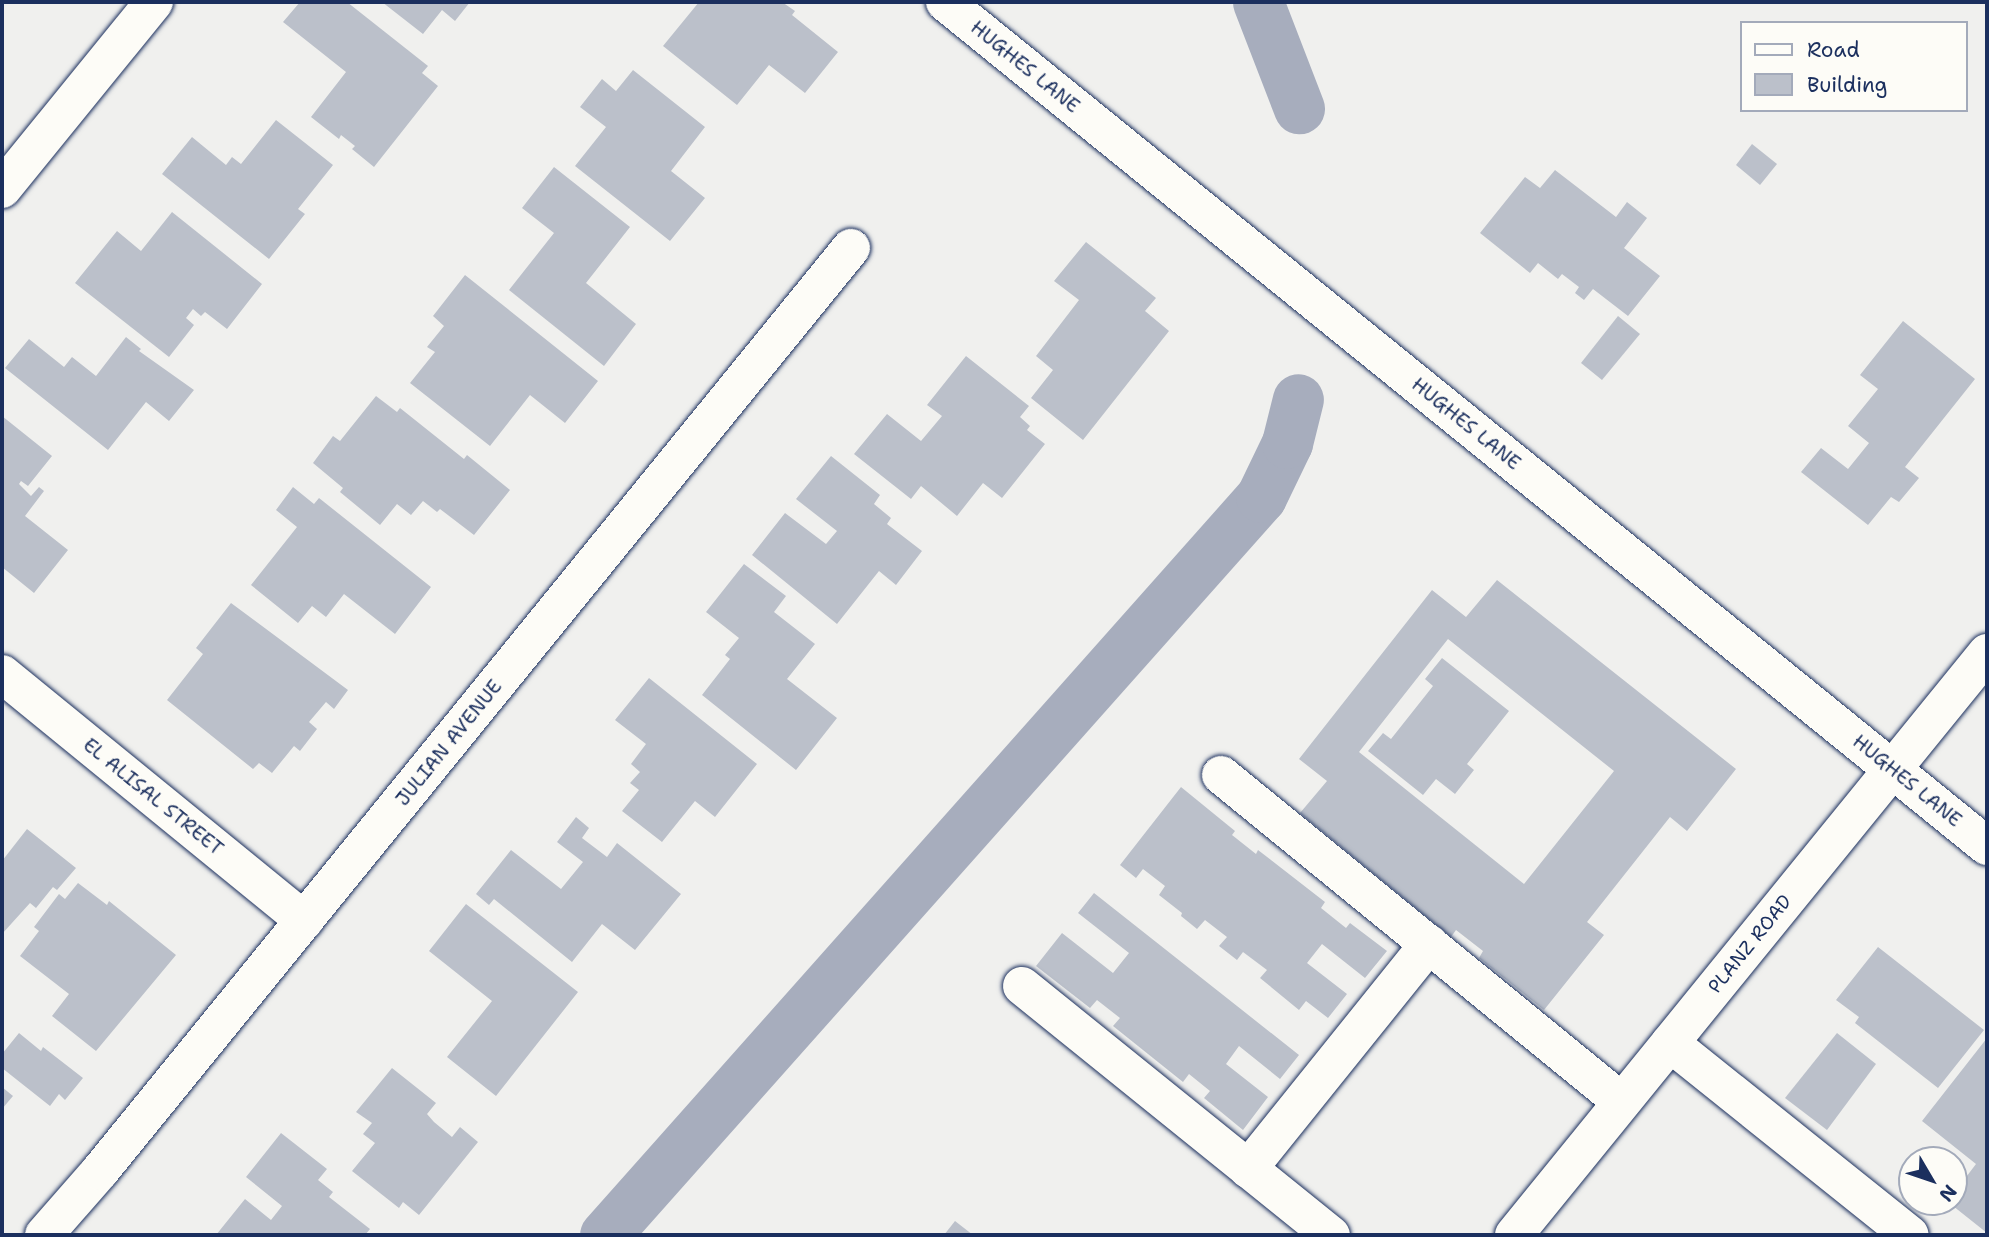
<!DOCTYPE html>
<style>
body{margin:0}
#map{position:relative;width:1989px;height:1237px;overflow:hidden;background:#f0f0ee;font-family:"Shantell Sans",sans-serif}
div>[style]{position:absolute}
.canal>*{height:51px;margin:-25.5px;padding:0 25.5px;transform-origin:25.5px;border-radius:25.5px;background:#a7adbd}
.building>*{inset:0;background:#bbc0ca}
.roads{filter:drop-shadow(0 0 2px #1b2f5e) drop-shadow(0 0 2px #1b2f5e)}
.minor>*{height:38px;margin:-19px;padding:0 19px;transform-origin:19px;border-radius:19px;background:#fdfcf7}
span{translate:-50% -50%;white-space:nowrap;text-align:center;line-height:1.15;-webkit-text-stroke:5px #fdfcf7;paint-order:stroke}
.street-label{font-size:19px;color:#1b2f5e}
.frame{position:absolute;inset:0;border:4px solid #1b2f5e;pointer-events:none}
.legend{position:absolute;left:1740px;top:21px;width:228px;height:91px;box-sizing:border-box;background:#fdfcf7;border:2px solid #a3aaba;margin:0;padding:9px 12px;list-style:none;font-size:21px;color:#1b2f5e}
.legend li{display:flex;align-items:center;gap:14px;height:35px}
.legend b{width:35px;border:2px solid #a3aaba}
.north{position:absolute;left:1898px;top:1146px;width:70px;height:70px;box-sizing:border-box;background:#fdfcf7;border:2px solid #a3aaba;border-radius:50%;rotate:129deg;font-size:19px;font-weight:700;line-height:28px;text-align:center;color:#1b2f5e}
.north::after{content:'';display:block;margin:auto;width:24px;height:32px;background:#1b2f5e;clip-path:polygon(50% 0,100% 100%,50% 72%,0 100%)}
</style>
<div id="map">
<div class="canal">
<i style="left:1258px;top:2px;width:114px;rotate:68.9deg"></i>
<i style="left:605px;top:1235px;width:987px;rotate:-48.37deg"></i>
<i style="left:1261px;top:497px;width:60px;rotate:-64.3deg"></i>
<i style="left:1287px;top:443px;width:45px;rotate:-76deg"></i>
</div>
<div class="building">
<i style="clip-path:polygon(300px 2px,347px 2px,428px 66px,422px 73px,438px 86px,374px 167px,352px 149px,355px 146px,341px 135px,339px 139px,311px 117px,346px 72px,283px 22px)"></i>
<i style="clip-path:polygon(382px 2px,470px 2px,455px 21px,442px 10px,423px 34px)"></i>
<i style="clip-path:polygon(699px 2px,782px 2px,795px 11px,792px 15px,838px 52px,805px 93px,769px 65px,737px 105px,663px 46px)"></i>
<i style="clip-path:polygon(633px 70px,705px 127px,671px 171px,705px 198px,670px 241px,575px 166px,606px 127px,580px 107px,602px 79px,616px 91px)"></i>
<i style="clip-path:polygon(276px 120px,333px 165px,298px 209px,305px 214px,269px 259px,162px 174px,192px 137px,226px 165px,232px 157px,241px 164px)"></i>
<i style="clip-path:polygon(1752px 144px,1777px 164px,1760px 185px,1736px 165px)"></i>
<i style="clip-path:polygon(554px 167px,630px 227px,586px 283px,636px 324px,604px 366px,509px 290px,554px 233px,522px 208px)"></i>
<i style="clip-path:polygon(1555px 170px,1616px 217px,1627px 202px,1647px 218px,1624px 248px,1660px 276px,1628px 316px,1593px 289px,1584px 300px,1575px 293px,1579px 287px,1562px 274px,1558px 279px,1538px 263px,1530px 273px,1480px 233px,1525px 177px,1540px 188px)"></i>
<i style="clip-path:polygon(172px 212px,262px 284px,227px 329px,205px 312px,201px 316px,193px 309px,186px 318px,194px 325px,169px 357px,75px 283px,117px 231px,141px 251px)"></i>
<i style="clip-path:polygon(1086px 242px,1156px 298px,1145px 311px,1169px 331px,1083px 440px,1031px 398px,1053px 370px,1036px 356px,1079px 300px,1054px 281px)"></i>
<i style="clip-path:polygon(465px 275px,598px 381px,565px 423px,530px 395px,490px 446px,410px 383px,435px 352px,427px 347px,444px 326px,433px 316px)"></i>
<i style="clip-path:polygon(1618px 316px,1640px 334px,1602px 380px,1581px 363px)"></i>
<i style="clip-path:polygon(1903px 321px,1975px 379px,1905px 467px,1919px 478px,1899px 502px,1891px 497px,1868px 525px,1801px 472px,1821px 448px,1848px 469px,1869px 443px,1848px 426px,1878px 389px,1860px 375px)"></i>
<i style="clip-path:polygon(126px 337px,141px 349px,139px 351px,194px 390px,169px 421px,146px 402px,108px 450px,5px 368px,29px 339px,64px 367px,72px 357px,96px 376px)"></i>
<i style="clip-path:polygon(966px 356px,1029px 406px,1020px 417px,1030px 426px,1027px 430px,1045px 444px,1002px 498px,983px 483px,957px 516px,921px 486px,911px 499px,854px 454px,887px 414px,921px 441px,942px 416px,927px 405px)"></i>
<i style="clip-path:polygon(376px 396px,397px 412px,400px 408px,464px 459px,467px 455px,510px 490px,474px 535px,440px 509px,437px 512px,423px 501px,411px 515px,397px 504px,380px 525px,340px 492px,343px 488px,313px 463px,333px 436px,340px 441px)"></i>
<i style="clip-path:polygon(2px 416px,52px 456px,28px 486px,21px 481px,19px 484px,31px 496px,39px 487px,44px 491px,25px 516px,68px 550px,34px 593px,2px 567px)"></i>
<i style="clip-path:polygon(831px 456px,880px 495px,874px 504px,891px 518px,887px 524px,922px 551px,896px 585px,879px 571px,837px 624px,752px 555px,785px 513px,826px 544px,837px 531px,796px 499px)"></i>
<i style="clip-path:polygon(293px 487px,314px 504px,319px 498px,431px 587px,395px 634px,344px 594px,326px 617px,312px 606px,298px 623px,251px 585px,297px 527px,276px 510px)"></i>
<i style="clip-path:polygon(744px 564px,786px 596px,774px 612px,815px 644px,787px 679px,837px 718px,796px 770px,702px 695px,730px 659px,725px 655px,739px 638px,706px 612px)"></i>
<i style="clip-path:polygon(evenodd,1497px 580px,1736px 769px,1687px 831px,1670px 817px,1587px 922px,1604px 935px,1544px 1010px,1479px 958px,1483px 951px,1456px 930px,1451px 937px,1300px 813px,1327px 781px,1299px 759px,1432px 590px,1466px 617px,1497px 580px,1448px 639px,1614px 771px,1524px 884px,1359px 752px,1448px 639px)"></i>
<i style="clip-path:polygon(231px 603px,348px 690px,334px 709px,326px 702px,309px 722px,317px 729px,300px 751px,294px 746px,272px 773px,259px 763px,253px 769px,167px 700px,203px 654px,196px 648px)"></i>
<i style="clip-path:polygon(1442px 658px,1509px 711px,1467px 764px,1474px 770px,1455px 794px,1436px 779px,1423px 795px,1368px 751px,1383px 733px,1391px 739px,1433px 686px,1425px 679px)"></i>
<i style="clip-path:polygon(649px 678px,757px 764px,715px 817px,695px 801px,662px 842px,622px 811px,639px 790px,630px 783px,640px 772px,631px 764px,646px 744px,615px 720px)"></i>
<i style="clip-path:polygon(1181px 787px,1235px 831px,1232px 835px,1256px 854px,1258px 850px,1325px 902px,1321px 908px,1346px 928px,1350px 923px,1387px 951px,1365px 978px,1322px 944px,1307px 963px,1347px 994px,1328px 1018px,1306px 1001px,1299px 1010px,1260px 978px,1267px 970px,1243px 952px,1237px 960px,1219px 946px,1227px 937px,1205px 920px,1197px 929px,1181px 916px,1182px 913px,1159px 895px,1165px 886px,1143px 869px,1136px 878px,1120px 865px)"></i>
<i style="clip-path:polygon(576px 817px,589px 828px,582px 838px,607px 857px,617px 843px,681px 894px,635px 950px,602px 924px,572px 962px,494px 899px,489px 905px,476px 894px,511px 850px,561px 889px,583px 862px,557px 842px)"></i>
<i style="clip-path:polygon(27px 829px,76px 868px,57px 890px,53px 887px,36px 908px,30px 903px,2px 934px,2px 861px)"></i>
<i style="clip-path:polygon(78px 883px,107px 905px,109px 901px,176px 955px,96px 1051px,52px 1016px,69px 994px,20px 956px,39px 931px,34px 927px,59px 894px,65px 899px)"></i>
<i style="clip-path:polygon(1094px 893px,1299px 1055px,1280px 1079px,1239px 1046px,1226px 1064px,1268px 1097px,1243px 1130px,1204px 1098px,1210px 1091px,1189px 1074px,1183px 1082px,1113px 1026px,1120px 1018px,1097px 1000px,1090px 1008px,1036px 966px,1062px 933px,1113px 973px,1129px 953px,1078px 913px)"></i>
<i style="clip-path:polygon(466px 904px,578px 992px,496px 1096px,447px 1057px,492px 1001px,429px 951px)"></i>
<i style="clip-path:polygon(1878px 947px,1984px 1030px,1938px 1088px,1855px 1023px,1859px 1017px,1836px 1000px)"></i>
<i style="clip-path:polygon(19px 1033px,41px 1051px,43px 1047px,83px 1078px,65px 1100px,59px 1094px,50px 1106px,2px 1068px,2px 1054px)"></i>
<i style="clip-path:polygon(1837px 1033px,1876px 1064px,1827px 1130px,1785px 1098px)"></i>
<i style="clip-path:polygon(1987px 1038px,1987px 1233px,1948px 1202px,1954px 1202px,1954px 1193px,1976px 1164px,1922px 1121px)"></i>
<i style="clip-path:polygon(392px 1068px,436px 1103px,427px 1114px,434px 1122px,452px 1137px,460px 1127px,478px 1142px,419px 1215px,403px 1202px,399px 1208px,352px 1171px,375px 1143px,363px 1134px,372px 1123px,356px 1112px)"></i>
<i style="clip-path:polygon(2px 1087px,13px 1096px,2px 1109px)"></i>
<i style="clip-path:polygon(281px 1133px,327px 1169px,318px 1180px,333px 1192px,329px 1197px,370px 1229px,365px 1235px,216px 1235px,245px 1199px,271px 1220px,282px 1206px,246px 1177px)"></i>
<i style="clip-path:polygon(955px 1221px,973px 1235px,944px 1235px)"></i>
</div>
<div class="roads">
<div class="minor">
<i style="left:945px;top:2px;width:1341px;rotate:39.01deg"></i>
<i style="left:2px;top:189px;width:241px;rotate:-50.9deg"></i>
<i style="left:2px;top:674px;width:390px;rotate:39.2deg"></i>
<i style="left:1221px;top:775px;width:517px;rotate:39.2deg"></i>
<i style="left:1022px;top:986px;width:397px;rotate:38.9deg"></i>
<i style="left:1670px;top:1043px;width:307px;rotate:38.7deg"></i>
<i style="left:1248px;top:1169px;width:289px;rotate:-51.2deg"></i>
<i style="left:44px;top:1235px;width:85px;rotate:-48.8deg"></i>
<i style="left:100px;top:1171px;width:1190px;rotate:-50.87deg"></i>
<i style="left:1514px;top:1235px;width:750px;rotate:-50.9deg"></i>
</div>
</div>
<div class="street-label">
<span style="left:1025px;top:67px;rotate:39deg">HUGHES LANE</span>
<span style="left:1466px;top:424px;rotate:39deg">HUGHES LANE</span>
<span style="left:449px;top:743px;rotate:-51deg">JULIAN AVENUE</span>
<span style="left:1907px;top:781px;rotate:39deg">HUGHES LANE</span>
<span style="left:153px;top:797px;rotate:39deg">EL ALISAL STREET</span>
<span style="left:1750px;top:944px;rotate:-51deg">PLANZ ROAD</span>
</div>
<div class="frame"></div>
<ul class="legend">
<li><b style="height:9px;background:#fdfcf7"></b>Road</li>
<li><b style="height:19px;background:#bbc0ca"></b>Building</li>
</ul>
<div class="north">N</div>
</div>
